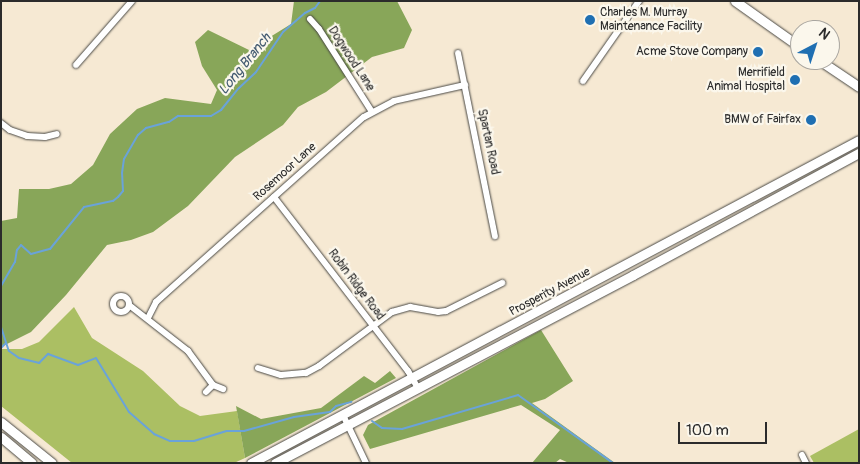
<!DOCTYPE html>
<style>
body{margin:0}
#map{position:relative;width:860px;height:464px;overflow:hidden;background:#f6e9d3;font-family:Pangolin,sans-serif}
div>[style]{position:absolute}
.green>*{inset:0;background:#abbf63}
.forest>*{inset:0;background:#88a659}
.stream>*{height:2px;margin:-1px;padding:0 1px;transform-origin:1px;border-radius:1px;background:#6aa3d9}
.roads{filter:drop-shadow(0 0 1px #494844) drop-shadow(0 0 1px #494844)}
.minor>*{height:6px;margin:-3px;padding:0 3px;transform-origin:3px;border-radius:3px;background:#fff}
.minor>.ring{margin:-3px;padding:0;box-sizing:content-box;background:none;border:6px solid #fff;border-radius:50%}
.major>*{height:9px;margin:-4.5px;padding:0 4.5px;transform-origin:4.5px;border-radius:4.5px;background:#fff}
.dots>*{width:14px;height:14px;translate:-50% -50%;box-sizing:border-box;border:2px solid #fbf7ec;border-radius:50%}
span{translate:-50% -50%;white-space:nowrap;text-align:center;line-height:1.15;-webkit-text-stroke:4.5px #fbf7ec;paint-order:stroke}
.poi-label{font-size:12px;color:#2b2b2b}
.left{translate:0 -50%;text-align:left}
.right{translate:-100% -50%;text-align:right}
.street-label{font-size:12px;color:#2b2b2b}
.water-label{font-size:14px;color:#445b71;font-style:italic}
.frame{position:absolute;inset:0;border:2px solid #2b2b2b;pointer-events:none}
.north{position:absolute;left:790px;top:20px;width:50px;height:50px;box-sizing:border-box;background:#fbf7ec;border:1px solid #a8a59f;border-radius:50%;rotate:40deg;font-size:14px;font-weight:700;line-height:20px;text-align:center;color:#2b2b2b}
.north::after{content:'';display:block;margin:auto;width:18px;height:22px;background:#1f6fb2;clip-path:polygon(50% 0,100% 100%,50% 72%,0 100%)}
.scale{position:absolute;left:678px;top:422px;width:89px;height:22px;box-sizing:border-box;border:2px solid #2b2b2b;border-top:0;padding-left:6px;font-size:15px;line-height:18px;white-space:nowrap;color:#2b2b2b;-webkit-text-stroke:4px #fbf7ec;paint-order:stroke}
</style>
<div id="map">
<div class="green">
<i style="clip-path:polygon(74px 307px,92px 338px,143px 371px,180px 406px,200px 416px,237px 411px,245px 458px,234px 463px,72px 463px,1px 406px,1px 349px,22px 349px,39px 342px)"></i>
<i style="clip-path:polygon(859px 429px,859px 463px,814px 463px,810px 456px)"></i>
</div>
<div class="forest">
<i style="clip-path:polygon(294px 1px,397px 1px,412px 30px,404px 48px,372px 57px,326px 92px,298px 107px,283px 125px,235px 157px,188px 206px,153px 232px,131px 240px,107px 245px,66px 295px,31px 332px,1px 347px,1px 221px,17px 218px,19px 189px,49px 189px,71px 184px,93px 165px,110px 134px,137px 109px,165px 98px,211px 104px,217px 90px,202px 66px,195px 42px,208px 30px,249px 50px,291px 24px)"></i>
<i style="clip-path:polygon(541px 330px,573px 381px,545px 399px,532px 403px,615px 463px,569px 463px,560px 459px,555px 463px,532px 463px,560px 430px,521px 405px,370px 449px,363px 435px,368px 425px)"></i>
<i style="clip-path:polygon(390px 371px,396px 378px,245px 458px,236px 406px,261px 419px,321px 408px,364px 376px,375px 383px)"></i>
</div>
<div class="stream">
<i style="left:1px;top:286px;width:28px;rotate:-60deg"></i>
<i style="left:15px;top:262px;width:12px;rotate:-81deg"></i>
<i style="left:17px;top:250px;width:6px;rotate:-51deg"></i>
<i style="left:21px;top:245px;width:13px;rotate:42deg"></i>
<i style="left:31px;top:254px;width:20px;rotate:-15deg"></i>
<i style="left:50px;top:249px;width:54px;rotate:-51deg"></i>
<i style="left:84px;top:207px;width:30px;rotate:-12deg"></i>
<i style="left:113px;top:201px;width:6px;rotate:-39deg"></i>
<i style="left:118px;top:197px;width:8px;rotate:-50deg"></i>
<i style="left:123px;top:191px;width:18px;rotate:-93deg"></i>
<i style="left:122px;top:173px;width:14px;rotate:-82deg"></i>
<i style="left:124px;top:159px;width:28px;rotate:-60deg"></i>
<i style="left:138px;top:135px;width:11px;rotate:-41deg"></i>
<i style="left:146px;top:128px;width:24px;rotate:-15deg"></i>
<i style="left:169px;top:122px;width:11px;rotate:-34deg"></i>
<i style="left:178px;top:116px;width:33px"></i>
<i style="left:211px;top:116px;width:12px;rotate:-31deg"></i>
<i style="left:221px;top:110px;width:28px;rotate:-51deg"></i>
<i style="left:239px;top:88px;width:23px;rotate:-43deg"></i>
<i style="left:256px;top:72px;width:48px;rotate:-56deg"></i>
<i style="left:283px;top:32px;width:29px;rotate:-41deg"></i>
<i style="left:305px;top:13px;width:11px;rotate:-27deg"></i>
<i style="left:315px;top:8px;width:9px;rotate:-54deg"></i>
<i style="left:1px;top:327px;width:25px;rotate:72deg"></i>
<i style="left:9px;top:351px;width:12px;rotate:35deg"></i>
<i style="left:19px;top:358px;width:21px;rotate:14deg"></i>
<i style="left:39px;top:363px;width:13px;rotate:-45deg"></i>
<i style="left:48px;top:354px;width:32px;rotate:20deg"></i>
<i style="left:78px;top:365px;width:19px;rotate:-21deg"></i>
<i style="left:96px;top:358px;width:63px;rotate:58.6deg"></i>
<i style="left:129px;top:412px;width:33px;rotate:41deg"></i>
<i style="left:154px;top:434px;width:17px;rotate:24deg"></i>
<i style="left:170px;top:441px;width:24px"></i>
<i style="left:194px;top:441px;width:34px;rotate:-17deg"></i>
<i style="left:227px;top:431px;width:17px"></i>
<i style="left:244px;top:431px;width:52px;rotate:-15.6deg"></i>
<i style="left:294px;top:417px;width:36px;rotate:-8deg"></i>
<i style="left:330px;top:412px;width:8px;rotate:-45deg"></i>
<i style="left:336px;top:406px;width:16px;rotate:-15deg"></i>
<i style="left:1px;top:348px;width:7px;rotate:-45deg"></i>
<i style="left:372px;top:421px;width:12px;rotate:35deg"></i>
<i style="left:382px;top:428px;width:20px;rotate:3deg"></i>
<i style="left:402px;top:429px;width:121px;rotate:-16.3deg"></i>
<i style="left:518px;top:395px;width:117px;rotate:35.6deg"></i>
</div>
<div class="roads">
<div class="minor">
<i style="left:310px;top:19px;width:13px;rotate:48deg"></i>
<i style="left:319px;top:29px;width:98px;rotate:57.4deg"></i>
<i style="left:458px;top:53px;width:187px;rotate:78.6deg"></i>
<i style="left:76px;top:65px;width:85px;rotate:-48.8deg"></i>
<i style="left:583px;top:81px;width:98px;rotate:-55deg"></i>
<i style="left:1px;top:123px;width:11px;rotate:38deg"></i>
<i style="left:10px;top:130px;width:18px;rotate:19deg"></i>
<i style="left:27px;top:136px;width:18px;rotate:3deg"></i>
<i style="left:45px;top:137px;width:12px;rotate:-14deg"></i>
<i style="left:274px;top:197px;width:220px;rotate:52.4deg"></i>
<i style="left:408px;top:371px;width:20px;rotate:60deg"></i>
<i class="ring" style="left:113px;top:296px;width:10px;height:10px"></i>
<i style="left:129px;top:305px;width:75px;rotate:37.9deg"></i>
<i style="left:188px;top:351px;width:42px;rotate:53.7deg"></i>
<i style="left:213px;top:385px;width:11px;rotate:22deg"></i>
<i style="left:148px;top:318px;width:18px;rotate:-63deg"></i>
<i style="left:156px;top:302px;width:278px;rotate:-41.7deg"></i>
<i style="left:364px;top:117px;width:34px;rotate:-28deg"></i>
<i style="left:394px;top:101px;width:73px;rotate:-12.7deg"></i>
<i style="left:258px;top:368px;width:24px;rotate:17deg"></i>
<i style="left:281px;top:375px;width:25px;rotate:-5deg"></i>
<i style="left:306px;top:373px;width:15px;rotate:-28deg"></i>
<i style="left:319px;top:366px;width:91px;rotate:-36.5deg"></i>
<i style="left:392px;top:312px;width:19px;rotate:-16deg"></i>
<i style="left:410px;top:307px;width:28px;rotate:10deg"></i>
<i style="left:438px;top:312px;width:8px;rotate:-7deg"></i>
<i style="left:446px;top:311px;width:63px;rotate:-26.6deg"></i>
<i style="left:206px;top:392px;width:10px;rotate:-45deg"></i>
<i style="left:343px;top:415px;width:53px;rotate:64.4deg"></i>
<i style="left:802px;top:455px;width:9px;rotate:63deg"></i>
</div>
<div class="major">
<i style="left:735px;top:1px;width:80px;rotate:35.3deg"></i>
<i style="left:819px;top:60px;width:48px;rotate:34deg"></i>
<i style="left:1px;top:422px;width:65px;rotate:38.8deg"></i>
<i style="left:1px;top:437px;width:40px;rotate:40deg"></i>
<i style="left:251px;top:463px;width:688px;rotate:-27.98deg"></i>
<i style="left:275px;top:463px;width:404px;rotate:-27.7deg"></i>
<i style="left:633px;top:275px;width:257px;rotate:-28.4deg"></i>
</div>
</div>
<div class="dots">
<i style="left:590px;top:20px;background:#1f6fb2"></i>
<i style="left:758px;top:52px;background:#1f6fb2"></i>
<i style="left:795px;top:80px;background:#1f6fb2"></i>
<i style="left:811px;top:120px;background:#1f6fb2"></i>
</div>
<div class="poi-label">
<span class="left" style="left:600px;top:20px">Charles M. Murray<br>Maintenance Facility</span>
<span class="right" style="left:748px;top:52px">Acme Stove Company</span>
<span class="right" style="left:785px;top:80px">Merrifield<br>Animal Hospital</span>
<span class="right" style="left:801px;top:120px">BMW of Fairfax</span>
</div>
<div class="street-label">
<span style="left:351px;top:59px;rotate:57deg">Dogwood Lane</span>
<span style="left:488px;top:142px;rotate:78deg">Spartan Road</span>
<span style="left:285px;top:172px;rotate:-42deg">Rosemoor Lane</span>
<span style="left:356px;top:285px;rotate:53deg">Robin Ridge Road</span>
<span style="left:550px;top:292px;rotate:-28deg">Prosperity Avenue</span>
</div>
<div class="water-label">
<span style="left:245px;top:64px;rotate:-51deg">Long Branch</span>
</div>
<div class="frame"></div>
<div class="north">N</div>
<div class="scale">100 m</div>
</div>
